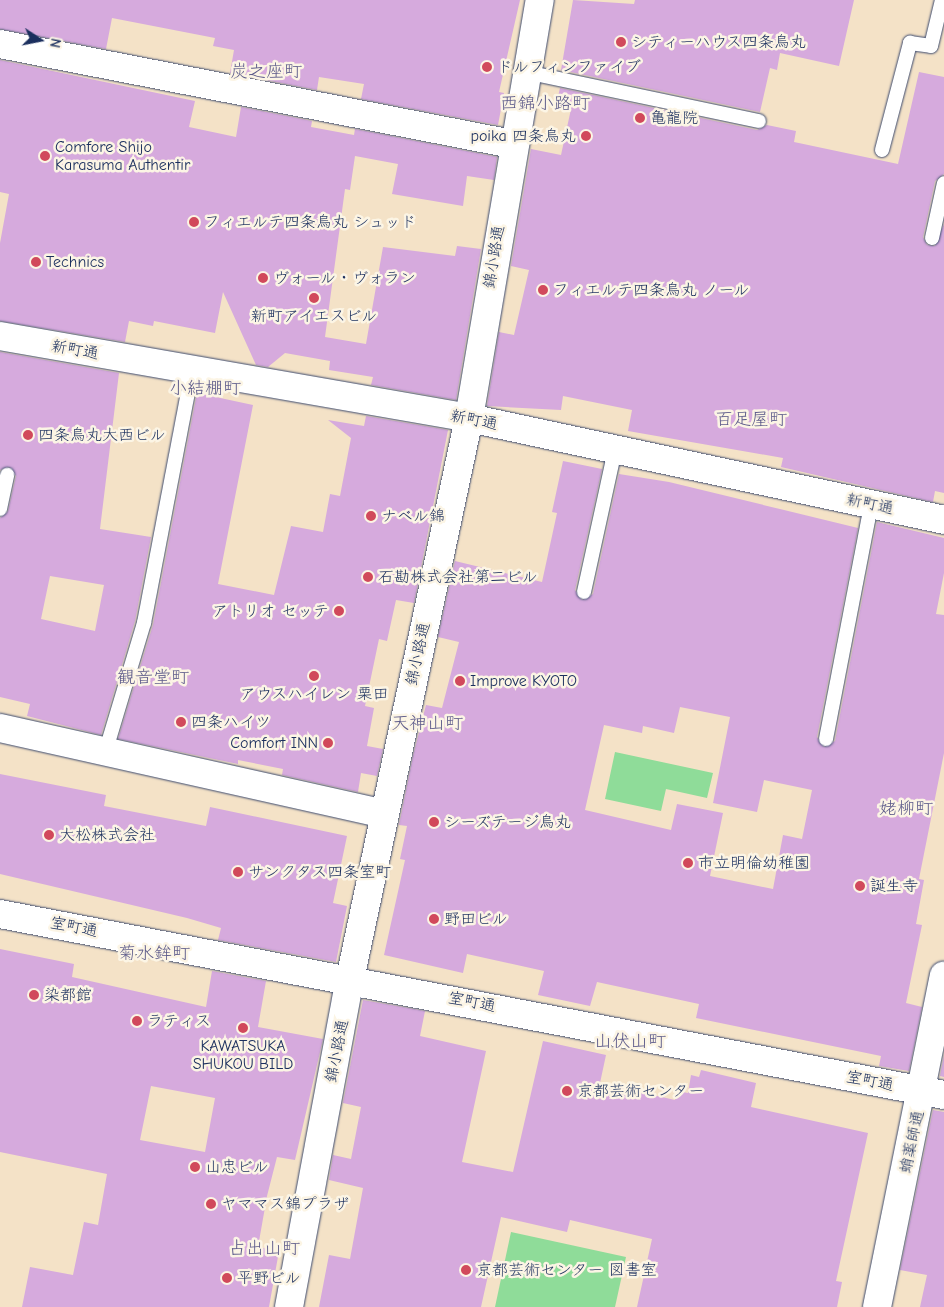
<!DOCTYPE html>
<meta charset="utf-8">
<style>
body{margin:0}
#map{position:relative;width:944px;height:1307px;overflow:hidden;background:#f4e2c7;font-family:"Comic Neue","Klee One",sans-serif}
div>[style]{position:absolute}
.green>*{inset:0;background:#8fdc99}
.building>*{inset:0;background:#d6aadd}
.roads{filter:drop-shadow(0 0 1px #3c4a6e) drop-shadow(0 0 1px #3c4a6e)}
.service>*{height:14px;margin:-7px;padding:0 7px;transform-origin:7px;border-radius:7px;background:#fff}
.minor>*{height:28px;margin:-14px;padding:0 14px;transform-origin:14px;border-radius:14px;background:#fff}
.dots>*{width:14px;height:14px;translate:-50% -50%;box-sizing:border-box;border:2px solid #fcf5e5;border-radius:50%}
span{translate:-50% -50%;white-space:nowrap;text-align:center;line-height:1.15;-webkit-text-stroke:5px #fcf5e5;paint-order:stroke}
.poi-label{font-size:16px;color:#1b2f5e}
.left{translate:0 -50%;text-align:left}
.right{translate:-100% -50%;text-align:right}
.street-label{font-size:16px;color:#1b2f5e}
.neighbourhood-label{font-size:18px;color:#5c5a8a}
.north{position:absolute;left:15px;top:15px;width:50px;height:50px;-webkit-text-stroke:4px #fcf5e5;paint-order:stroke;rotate:101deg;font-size:14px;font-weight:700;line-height:20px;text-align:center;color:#1b2f5e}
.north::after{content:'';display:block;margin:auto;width:18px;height:22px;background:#1b2f5e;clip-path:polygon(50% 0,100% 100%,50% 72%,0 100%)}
</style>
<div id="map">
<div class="green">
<i style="clip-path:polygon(615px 752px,713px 773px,707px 798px,666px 789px,661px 811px,605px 799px)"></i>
<i style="clip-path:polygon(511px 1232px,626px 1257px,615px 1307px,495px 1307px)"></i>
</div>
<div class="building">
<i style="clip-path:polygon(0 0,520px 0,499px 92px,504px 93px,498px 125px,361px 99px,364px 84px,319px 77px,317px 90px,230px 73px,234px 50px,213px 46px,215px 38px,112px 18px,106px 49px,0 29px)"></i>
<i style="clip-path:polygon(573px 0,634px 4px,635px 0,854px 0,839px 66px,780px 53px,777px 70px,770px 68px,760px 112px,561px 70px)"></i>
<i style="clip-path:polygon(0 60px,195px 101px,189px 127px,236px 137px,241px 107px,312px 121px,311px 127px,354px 135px,355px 129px,497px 157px,494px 180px,467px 176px,463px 206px,392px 194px,398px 164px,355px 156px,350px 190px,345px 189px,325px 337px,366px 344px,383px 247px,455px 256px,457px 246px,481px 249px,456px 400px,371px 385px,373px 377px,329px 370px,330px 361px,285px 353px,268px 367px,256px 365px,223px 292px,215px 333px,154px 321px,153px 326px,129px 321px,125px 342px,0 321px,0 243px,9px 194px,0 192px)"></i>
<i style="clip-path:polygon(919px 72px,944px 77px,944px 174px,935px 181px,923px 237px,927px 245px,935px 246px,944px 224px,944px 493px,935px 491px,933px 502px,781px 467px,783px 458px,628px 431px,632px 410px,563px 396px,561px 410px,487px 406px,499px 332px,514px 335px,529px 270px,511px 266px,531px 149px,561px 155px,571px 109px,556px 105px,560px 88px,757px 130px,767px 125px,796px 131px,794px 142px,898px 164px)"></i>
<i style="clip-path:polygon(evenodd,0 352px,119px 373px,100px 529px,151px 537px,135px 621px,101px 735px,27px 716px,30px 704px,0 697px,0 518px,8px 511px,16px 476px,9px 467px,0 470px,0 352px,50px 576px,104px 585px,95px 631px,41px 619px,50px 576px)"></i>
<i style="clip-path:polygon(197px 393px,253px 405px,218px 584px,274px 595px,291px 526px,323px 532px,330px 494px,340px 496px,351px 438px,328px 420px,364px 426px,366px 416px,448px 430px,414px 603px,396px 600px,387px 641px,379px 639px,365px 706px,374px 708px,367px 746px,383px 749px,377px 776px,361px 773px,358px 792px,282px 775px,283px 769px,238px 760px,238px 764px,118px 739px,153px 625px)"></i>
<i style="clip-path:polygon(evenodd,563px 461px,602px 469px,575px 590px,582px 600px,593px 594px,619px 474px,669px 482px,858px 528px,817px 737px,824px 747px,835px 741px,877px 522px,944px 538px,944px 573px,936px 614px,944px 615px,944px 753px,919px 879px,924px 880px,916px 924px,922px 925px,906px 1003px,922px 1007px,909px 1071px,879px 1066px,881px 1056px,696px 1018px,699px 1004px,597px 982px,590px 1006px,538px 995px,544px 971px,467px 954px,463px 973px,384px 955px,405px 860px,400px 859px,407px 826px,399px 825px,413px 756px,426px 705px,442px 708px,459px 642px,438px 637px,455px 561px,542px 582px,557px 513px,552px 512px,563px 461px,680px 707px,730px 717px,713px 803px,757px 812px,764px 780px,812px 790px,802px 839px,783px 835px,773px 889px,710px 876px,723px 813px,677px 804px,671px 830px,585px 810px,604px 725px,642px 733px,643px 726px,674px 733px,680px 707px)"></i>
<i style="clip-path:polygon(0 774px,106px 795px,104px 806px,206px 826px,210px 807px,347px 836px,333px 903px,347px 906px,336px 962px,218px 940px,221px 928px,187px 918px,0 874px)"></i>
<i style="clip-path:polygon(evenodd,0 949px,74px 964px,72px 977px,206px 1007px,212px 971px,266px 981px,258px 1027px,323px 1039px,295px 1160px,277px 1157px,267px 1196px,258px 1247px,279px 1251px,269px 1307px,22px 1307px,30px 1267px,73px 1275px,84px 1222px,98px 1225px,107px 1174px,0 1152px,0 949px,151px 1086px,215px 1098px,205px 1152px,140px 1140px,151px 1086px)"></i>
<i style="clip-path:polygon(363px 1000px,425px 1011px,420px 1036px,486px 1051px,462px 1162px,513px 1172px,543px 1041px,606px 1055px,600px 1083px,675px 1100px,677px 1091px,688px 1093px,691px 1075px,699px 1077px,701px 1070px,756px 1083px,751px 1107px,868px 1133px,836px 1281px,842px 1282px,837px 1307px,637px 1307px,652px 1239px,570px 1220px,567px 1232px,501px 1217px,481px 1307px,319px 1307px,329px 1255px,350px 1259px,363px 1188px,329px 1180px,333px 1155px,351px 1159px,361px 1107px,343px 1103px)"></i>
<i style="clip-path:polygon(944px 1055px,944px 1077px,940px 1076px)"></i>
<i style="clip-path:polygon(933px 1110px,944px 1112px,944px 1307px,920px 1307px,927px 1275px,900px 1270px)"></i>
</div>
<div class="roads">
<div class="service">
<i style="left:526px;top:72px;width:238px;rotate:11.9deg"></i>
<i style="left:882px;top:150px;width:111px;rotate:-75.3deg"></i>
<i style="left:910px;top:43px;width:21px;rotate:8deg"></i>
<i style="left:931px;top:46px;width:47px;rotate:-76.6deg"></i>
<i style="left:932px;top:238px;width:56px;rotate:-77.7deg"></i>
<i style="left:0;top:509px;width:35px;rotate:-78deg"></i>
<i style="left:584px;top:592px;width:145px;rotate:-77.7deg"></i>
<i style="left:826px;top:739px;width:238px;rotate:-79.1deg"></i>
<i style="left:105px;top:753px;width:136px;rotate:-73.3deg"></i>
<i style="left:144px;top:623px;width:257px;rotate:-79.2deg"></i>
</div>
<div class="minor">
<i style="left:0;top:44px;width:522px;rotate:11.05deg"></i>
<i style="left:0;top:336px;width:476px;rotate:9.9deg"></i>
<i style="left:469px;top:418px;width:486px;rotate:12.1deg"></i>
<i style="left:0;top:728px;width:394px;rotate:12.6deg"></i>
<i style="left:0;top:914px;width:961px;rotate:10.85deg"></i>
<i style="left:289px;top:1307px;width:334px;rotate:-79.5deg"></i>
<i style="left:350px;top:979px;width:573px;rotate:-78.02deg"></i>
<i style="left:469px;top:418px;width:424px;rotate:-80.4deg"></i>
<i style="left:877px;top:1307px;width:338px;rotate:-78.6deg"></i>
</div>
</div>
<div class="dots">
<i style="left:621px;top:42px;background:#d1495b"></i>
<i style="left:487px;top:67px;background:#d1495b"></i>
<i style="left:640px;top:118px;background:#d1495b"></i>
<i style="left:586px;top:136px;background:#d1495b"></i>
<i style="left:45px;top:156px;background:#d1495b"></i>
<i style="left:194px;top:222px;background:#d1495b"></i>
<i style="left:36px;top:262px;background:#d1495b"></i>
<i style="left:263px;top:278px;background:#d1495b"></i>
<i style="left:543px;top:290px;background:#d1495b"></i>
<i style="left:314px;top:298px;background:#d1495b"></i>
<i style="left:28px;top:435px;background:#d1495b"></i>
<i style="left:371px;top:516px;background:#d1495b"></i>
<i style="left:368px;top:577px;background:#d1495b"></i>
<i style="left:339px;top:611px;background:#d1495b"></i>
<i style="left:314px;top:676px;background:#d1495b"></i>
<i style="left:460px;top:681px;background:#d1495b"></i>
<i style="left:181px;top:722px;background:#d1495b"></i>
<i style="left:328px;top:743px;background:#d1495b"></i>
<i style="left:434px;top:822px;background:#d1495b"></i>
<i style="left:49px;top:835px;background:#d1495b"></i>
<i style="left:688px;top:863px;background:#d1495b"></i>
<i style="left:238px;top:872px;background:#d1495b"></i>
<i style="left:860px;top:886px;background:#d1495b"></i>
<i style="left:434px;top:919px;background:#d1495b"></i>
<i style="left:34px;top:995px;background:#d1495b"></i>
<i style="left:137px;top:1021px;background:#d1495b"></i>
<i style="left:243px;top:1028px;background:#d1495b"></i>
<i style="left:567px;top:1091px;background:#d1495b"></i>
<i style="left:195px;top:1167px;background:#d1495b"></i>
<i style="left:211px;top:1204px;background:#d1495b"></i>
<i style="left:466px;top:1270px;background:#d1495b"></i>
<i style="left:227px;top:1278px;background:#d1495b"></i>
</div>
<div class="poi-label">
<span class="left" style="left:631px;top:42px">シティーハウス四条烏丸</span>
<span class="left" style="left:497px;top:67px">ドルフィンファイブ</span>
<span class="left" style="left:650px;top:118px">亀龍院</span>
<span class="right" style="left:576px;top:136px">poika 四条烏丸</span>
<span class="left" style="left:55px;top:156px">Comfore Shijo<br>Karasuma Authentir</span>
<span class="left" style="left:204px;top:222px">フィエルテ四条烏丸 シュッド</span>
<span class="left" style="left:46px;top:262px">Technics</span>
<span class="left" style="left:273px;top:278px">ヴォール・ヴォラン</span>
<span class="left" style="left:553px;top:290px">フィエルテ四条烏丸 ノール</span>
<span style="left:314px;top:316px">新町アイエスビル</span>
<span class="left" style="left:38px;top:435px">四条烏丸大西ビル</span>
<span class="left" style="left:381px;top:516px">ナベル錦</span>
<span class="left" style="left:378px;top:577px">石勘株式会社第二ビル</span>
<span class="right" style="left:329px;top:611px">アトリオ セッテ</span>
<span class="left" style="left:470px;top:681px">Improve KYOTO</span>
<span style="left:314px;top:694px">アウスハイレン 栗田</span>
<span class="left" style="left:191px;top:722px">四条ハイツ</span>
<span class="right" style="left:318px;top:743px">Comfort INN</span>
<span class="left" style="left:444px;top:822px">シーズテージ烏丸</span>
<span class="left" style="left:59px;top:835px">大松株式会社</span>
<span class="left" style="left:698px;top:863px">市立明倫幼稚園</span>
<span class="left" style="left:248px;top:872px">サンクタス四条室町</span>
<span class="left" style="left:870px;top:886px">誕生寺</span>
<span class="left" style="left:444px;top:919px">野田ビル</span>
<span class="left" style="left:44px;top:995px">染都館</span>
<span class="left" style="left:147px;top:1021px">ラティス</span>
<span style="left:243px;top:1055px">KAWATSUKA<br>SHUKOU BILD</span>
<span class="left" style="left:577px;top:1091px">京都芸術センター</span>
<span class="left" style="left:205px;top:1167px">山忠ビル</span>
<span class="left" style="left:221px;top:1204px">ヤママス錦プラザ</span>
<span class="left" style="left:476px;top:1270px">京都芸術センター 図書室</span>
<span class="left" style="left:237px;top:1278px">平野ビル</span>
</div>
<div class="street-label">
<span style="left:494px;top:257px;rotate:-81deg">錦小路通</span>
<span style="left:75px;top:350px;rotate:10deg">新町通</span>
<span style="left:474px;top:420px;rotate:11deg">新町通</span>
<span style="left:870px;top:504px;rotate:12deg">新町通</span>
<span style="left:418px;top:654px;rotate:-78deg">錦小路通</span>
<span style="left:74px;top:927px;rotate:11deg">室町通</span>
<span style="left:472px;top:1002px;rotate:11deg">室町通</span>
<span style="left:337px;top:1051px;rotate:-79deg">錦小路通</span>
<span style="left:870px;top:1081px;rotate:11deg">室町通</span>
<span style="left:912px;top:1142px;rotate:-78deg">蛸薬師通</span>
</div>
<div class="neighbourhood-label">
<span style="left:266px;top:72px">炭之座町</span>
<span style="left:545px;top:104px">西錦小路町</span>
<span style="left:205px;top:389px">小結棚町</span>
<span style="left:751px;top:420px">百足屋町</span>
<span style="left:153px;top:678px">観音堂町</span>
<span style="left:427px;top:724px">天神山町</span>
<span style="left:906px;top:809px">姥柳町</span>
<span style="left:154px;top:954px">菊水鉾町</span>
<span style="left:630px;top:1042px">山伏山町</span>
<span style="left:264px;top:1249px">占出山町</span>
</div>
<div class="north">N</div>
</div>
